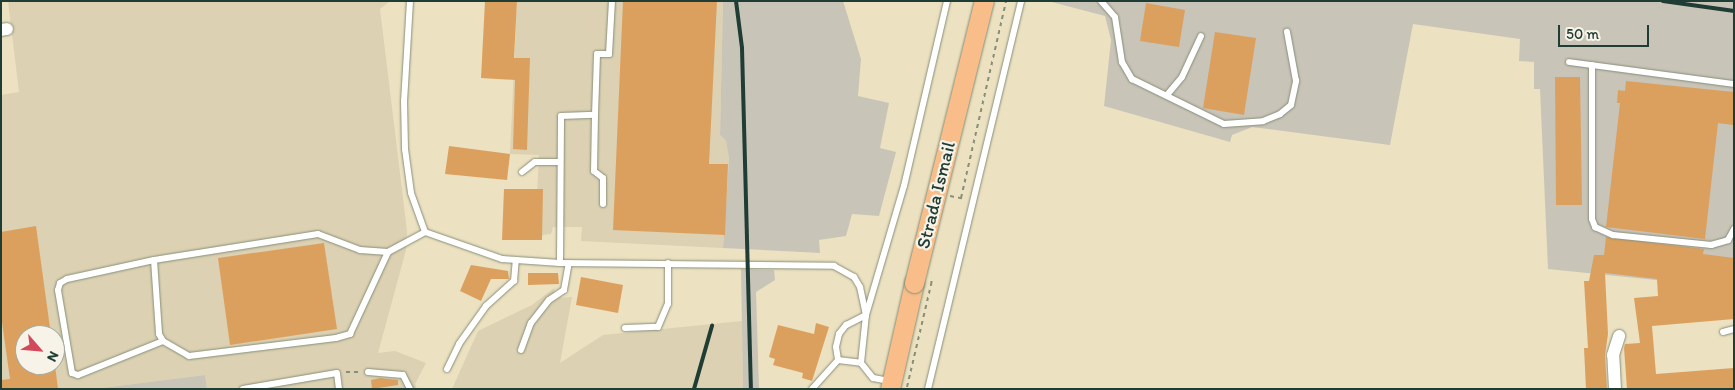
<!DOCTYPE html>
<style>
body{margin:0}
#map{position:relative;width:1735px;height:390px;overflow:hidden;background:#ece1c0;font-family:Itim,sans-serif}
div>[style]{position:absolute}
.built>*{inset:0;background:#dcd1b2}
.industrial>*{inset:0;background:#c9c4b8}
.building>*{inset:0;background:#dca05e}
.path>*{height:2px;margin-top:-1px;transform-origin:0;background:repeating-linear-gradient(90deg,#868f7a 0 4px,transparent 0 8px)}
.roads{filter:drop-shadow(0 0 1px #868f7a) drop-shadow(0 0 1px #868f7a)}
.lane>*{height:6px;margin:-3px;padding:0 3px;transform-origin:3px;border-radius:3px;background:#fff}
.street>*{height:12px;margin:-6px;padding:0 6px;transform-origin:6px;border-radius:6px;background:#fff}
.primary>*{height:19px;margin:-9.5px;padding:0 9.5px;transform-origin:9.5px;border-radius:9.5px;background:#f8bd88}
.rail>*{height:4px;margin:-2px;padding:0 2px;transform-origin:2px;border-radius:2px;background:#1f3d34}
.path-bridge>*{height:2px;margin-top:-1px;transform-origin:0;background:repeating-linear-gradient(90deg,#868f7a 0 4px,transparent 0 8px)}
.bridges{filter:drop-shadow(0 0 1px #868f7a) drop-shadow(0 0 1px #868f7a)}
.primary-bridge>*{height:19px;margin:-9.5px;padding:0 9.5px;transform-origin:9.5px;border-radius:9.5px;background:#f8bd88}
span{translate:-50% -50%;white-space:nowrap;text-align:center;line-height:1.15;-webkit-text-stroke:4.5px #f7f3e8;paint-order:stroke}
.street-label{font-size:19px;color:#1f3d34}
.frame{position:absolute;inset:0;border:2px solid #1f3d34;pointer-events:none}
.north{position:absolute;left:15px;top:325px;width:50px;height:50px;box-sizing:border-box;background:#f7f3e8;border:1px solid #a1aaa0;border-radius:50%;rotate:117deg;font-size:14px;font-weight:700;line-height:20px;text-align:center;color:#1f3d34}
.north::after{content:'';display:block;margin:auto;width:18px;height:22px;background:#d1495b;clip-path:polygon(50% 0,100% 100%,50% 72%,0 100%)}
.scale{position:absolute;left:1558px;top:25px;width:91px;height:22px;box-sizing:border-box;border:2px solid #1f3d34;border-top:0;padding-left:6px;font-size:15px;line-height:18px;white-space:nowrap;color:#1f3d34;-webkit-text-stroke:4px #f7f3e8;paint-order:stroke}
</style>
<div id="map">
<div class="built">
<i style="clip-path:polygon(evenodd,8px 1px,390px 1px,380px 9px,407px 231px,406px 250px,378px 353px,395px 351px,426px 363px,415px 384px,417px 389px,207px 389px,205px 375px,94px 389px,1px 389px,1px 95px,19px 92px,8px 1px,25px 335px,55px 335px,55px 365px,25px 365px,25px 335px)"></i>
<i style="clip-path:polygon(517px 1px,723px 1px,720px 135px,726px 141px,729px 159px,723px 248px,581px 241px,582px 227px,553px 227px,551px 234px,535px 236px,539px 155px,510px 154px)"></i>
<i style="clip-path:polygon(554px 288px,556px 298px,572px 297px,560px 363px,603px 335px,742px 321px,743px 389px,452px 389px,478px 331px,532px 305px)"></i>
</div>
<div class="industrial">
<i style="clip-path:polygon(723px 1px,843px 1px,861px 59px,858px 96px,889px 103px,880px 148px,896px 152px,879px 216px,852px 214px,846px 236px,819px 240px,820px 253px,723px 248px,729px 159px,726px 141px,720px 135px)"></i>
<i style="clip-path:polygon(1048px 1px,1734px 1px,1734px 288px,1548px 269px,1540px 89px,1534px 89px,1534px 62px,1519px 61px,1520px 39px,1413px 24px,1390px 145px,1252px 127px,1232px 135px,1230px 142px,1104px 106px,1111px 40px,1105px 16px)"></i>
<i style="clip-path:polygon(741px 269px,774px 270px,775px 280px,756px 292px,759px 389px,743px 389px)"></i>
<i style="clip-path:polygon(205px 375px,207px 389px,94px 389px)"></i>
</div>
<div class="building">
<i style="clip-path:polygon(485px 1px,517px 1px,514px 58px,530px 58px,527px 150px,513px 149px,515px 80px,481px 78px)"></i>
<i style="clip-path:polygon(623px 1px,717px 1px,709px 164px,728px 164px,725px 235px,613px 230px)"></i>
<i style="clip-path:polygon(1146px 3px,1185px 10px,1179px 47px,1140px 41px)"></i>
<i style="clip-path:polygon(1215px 32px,1256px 38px,1244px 115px,1203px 108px)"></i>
<i style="clip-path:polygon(1555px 77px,1580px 77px,1582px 205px,1556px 205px)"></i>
<i style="clip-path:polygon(1626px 81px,1734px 92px,1733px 125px,1718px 123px,1705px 239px,1606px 227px,1620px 103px,1617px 103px,1618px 90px,1625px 91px)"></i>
<i style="clip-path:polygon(449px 146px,510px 154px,507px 180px,445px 174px)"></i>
<i style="clip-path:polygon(504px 189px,543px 189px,542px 240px,502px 240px)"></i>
<i style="clip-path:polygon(36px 226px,51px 335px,25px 335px,25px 365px,55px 365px,58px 389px,1px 389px,1px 380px,10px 379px,1px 315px,1px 232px)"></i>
<i style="clip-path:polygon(1606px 237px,1704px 249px,1703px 254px,1734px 258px,1734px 319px,1652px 326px,1656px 374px,1734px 368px,1734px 389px,1627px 389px,1624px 348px,1625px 344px,1640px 343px,1634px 298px,1658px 296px,1657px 279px,1605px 273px,1608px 334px,1605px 355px,1607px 389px,1586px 389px,1584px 348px,1588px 348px,1584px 281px,1589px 281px,1594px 255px,1604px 255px)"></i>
<i style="clip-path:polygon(324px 243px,337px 329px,230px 345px,218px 258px)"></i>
<i style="clip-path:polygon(471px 265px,508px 271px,509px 279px,491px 279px,481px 301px,460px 291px)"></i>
<i style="clip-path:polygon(528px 273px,558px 273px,559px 284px,528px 285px)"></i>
<i style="clip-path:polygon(581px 277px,623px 285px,618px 313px,576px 305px)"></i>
<i style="clip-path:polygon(816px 323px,829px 327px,812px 381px,802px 378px,803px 373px,773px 365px,775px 359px,769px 357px,778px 325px,814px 334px)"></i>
<i style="clip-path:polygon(380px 378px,398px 380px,398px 385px,372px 389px,371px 380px)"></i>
</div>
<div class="path">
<i style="left:950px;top:196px;width:15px;rotate:11deg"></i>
<i style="left:961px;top:198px;width:202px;rotate:-77.1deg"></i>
<i style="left:346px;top:372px;width:12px"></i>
<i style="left:907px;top:387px;width:105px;rotate:-76.8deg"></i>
</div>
<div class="roads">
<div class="lane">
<i style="left:410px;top:1px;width:100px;rotate:93.4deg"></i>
<i style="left:404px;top:101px;width:48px;rotate:88.8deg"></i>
<i style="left:405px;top:149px;width:44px;rotate:82.2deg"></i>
<i style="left:411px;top:193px;width:41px;rotate:70.3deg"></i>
<i style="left:425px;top:232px;width:82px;rotate:19.3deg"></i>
<i style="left:502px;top:259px;width:58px;rotate:3.9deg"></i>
<i style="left:560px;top:263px;width:274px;rotate:0.6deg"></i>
<i style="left:834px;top:266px;width:23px;rotate:29deg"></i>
<i style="left:854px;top:277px;width:12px;rotate:59deg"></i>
<i style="left:860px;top:287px;width:29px;rotate:78deg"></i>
<i style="left:866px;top:315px;width:22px;rotate:153deg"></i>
<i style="left:846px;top:325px;width:11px;rotate:128deg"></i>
<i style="left:839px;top:334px;width:13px;rotate:103deg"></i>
<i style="left:836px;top:347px;width:13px;rotate:81deg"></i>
<i style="left:838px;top:360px;width:23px;rotate:7deg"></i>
<i style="left:1101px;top:1px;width:21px;rotate:49deg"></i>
<i style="left:1115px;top:17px;width:46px;rotate:81.2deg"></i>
<i style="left:1122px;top:62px;width:20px;rotate:60deg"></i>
<i style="left:1132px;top:79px;width:102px;rotate:26.1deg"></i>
<i style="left:1224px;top:124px;width:39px;rotate:-4deg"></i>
<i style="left:1263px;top:121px;width:18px;rotate:-22deg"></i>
<i style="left:1280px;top:114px;width:14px;rotate:-39deg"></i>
<i style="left:1291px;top:105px;width:25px;rotate:-78deg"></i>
<i style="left:1296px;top:81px;width:50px;rotate:-100.4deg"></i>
<i style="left:1569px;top:62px;width:166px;rotate:7.6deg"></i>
<i style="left:1592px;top:65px;width:154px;rotate:90deg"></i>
<i style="left:1592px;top:219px;width:9px;rotate:69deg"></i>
<i style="left:1595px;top:227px;width:20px;rotate:24deg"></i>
<i style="left:1613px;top:235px;width:99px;rotate:5.8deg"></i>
<i style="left:1711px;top:245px;width:18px;rotate:-16deg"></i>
<i style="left:1728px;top:240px;width:13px;rotate:-61deg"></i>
<i style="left:1167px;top:95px;width:23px;rotate:-50deg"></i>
<i style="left:1182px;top:77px;width:45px;rotate:-65.1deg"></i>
<i style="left:595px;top:115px;width:56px;rotate:91deg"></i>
<i style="left:594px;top:171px;width:11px;rotate:38deg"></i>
<i style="left:603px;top:178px;width:26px;rotate:90deg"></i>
<i style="left:522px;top:172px;width:16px;rotate:-38deg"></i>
<i style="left:535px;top:162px;width:25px"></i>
<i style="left:154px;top:260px;width:74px;rotate:86.1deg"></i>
<i style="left:159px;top:334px;width:8px;rotate:60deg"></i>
<i style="left:163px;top:341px;width:30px;rotate:30deg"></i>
<i style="left:189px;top:356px;width:148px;rotate:-7deg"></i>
<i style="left:336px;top:338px;width:15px;rotate:-16deg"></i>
<i style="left:350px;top:334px;width:90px;rotate:-65.1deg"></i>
<i style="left:560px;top:263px;width:147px;rotate:-89.6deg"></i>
<i style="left:561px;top:116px;width:34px;rotate:-2deg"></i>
<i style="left:595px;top:115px;width:61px;rotate:-88.1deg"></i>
<i style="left:597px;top:54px;width:12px"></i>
<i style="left:609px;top:54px;width:53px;rotate:-86.8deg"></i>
<i style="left:625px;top:328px;width:33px;rotate:-2deg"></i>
<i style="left:658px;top:327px;width:25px;rotate:-67deg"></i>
<i style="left:668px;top:304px;width:41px;rotate:-90deg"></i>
<i style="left:1723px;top:332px;width:11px;rotate:-15deg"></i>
<i style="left:163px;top:341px;width:92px;rotate:158.2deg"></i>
<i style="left:78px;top:375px;width:6px;rotate:-162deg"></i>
<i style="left:72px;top:373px;width:84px;rotate:-99.6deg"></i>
<i style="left:58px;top:290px;width:7px;rotate:-74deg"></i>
<i style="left:60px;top:283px;width:8px;rotate:-30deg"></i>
<i style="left:67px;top:279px;width:89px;rotate:-12.3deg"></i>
<i style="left:154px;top:260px;width:166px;rotate:-9deg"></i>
<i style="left:318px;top:234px;width:45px;rotate:20.9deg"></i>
<i style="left:360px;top:250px;width:28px;rotate:4deg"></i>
<i style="left:388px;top:252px;width:42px;rotate:-28.4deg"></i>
<i style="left:521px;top:350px;width:29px;rotate:-70deg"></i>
<i style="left:531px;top:323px;width:29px;rotate:-52deg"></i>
<i style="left:549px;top:300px;width:18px;rotate:-34deg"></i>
<i style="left:564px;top:290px;width:27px;rotate:-80deg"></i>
<i style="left:447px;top:369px;width:28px;rotate:-64deg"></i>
<i style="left:459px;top:344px;width:47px;rotate:-54.6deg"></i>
<i style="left:486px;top:306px;width:38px;rotate:-42deg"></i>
<i style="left:514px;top:281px;width:21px;rotate:-85deg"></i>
<i style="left:368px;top:372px;width:35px;rotate:5deg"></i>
<i style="left:403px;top:375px;width:16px;rotate:63deg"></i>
<i style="left:889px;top:381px;width:16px;rotate:-169deg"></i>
<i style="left:873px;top:378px;width:19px;rotate:-129deg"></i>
<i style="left:861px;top:363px;width:48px;rotate:-84.1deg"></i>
<i style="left:866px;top:315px;width:134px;rotate:-73.6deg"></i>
<i style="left:904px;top:186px;width:190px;rotate:-76.9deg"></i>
<i style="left:243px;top:389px;width:95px;rotate:-9.7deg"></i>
<i style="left:337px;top:373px;width:16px;rotate:83deg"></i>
<i style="left:812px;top:389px;width:39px;rotate:-48deg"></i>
<i style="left:928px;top:389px;width:399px;rotate:-76.5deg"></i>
</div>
<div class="street">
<i style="left:1px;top:30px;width:6px;rotate:-9deg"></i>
<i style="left:1615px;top:389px;width:34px;rotate:-93deg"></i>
<i style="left:1613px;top:355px;width:20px;rotate:-72deg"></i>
</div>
<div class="primary">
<i style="left:890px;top:389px;width:109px;rotate:-77.2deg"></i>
</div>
</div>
<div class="rail">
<i style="left:736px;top:1px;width:47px;rotate:82.7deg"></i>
<i style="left:742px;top:48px;width:341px;rotate:88.5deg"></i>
<i style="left:1663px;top:1px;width:72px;rotate:8deg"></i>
<i style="left:694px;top:389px;width:66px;rotate:-74.1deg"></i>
</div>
<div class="path-bridge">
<i style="left:931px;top:285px;width:7px;rotate:-82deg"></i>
</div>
<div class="bridges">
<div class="primary-bridge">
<i style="left:914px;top:283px;width:291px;rotate:-76.1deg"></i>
</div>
</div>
<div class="street-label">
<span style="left:936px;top:195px;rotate:-76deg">Strada Ismail</span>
</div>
<div class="frame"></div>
<div class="north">N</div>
<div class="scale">50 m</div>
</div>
